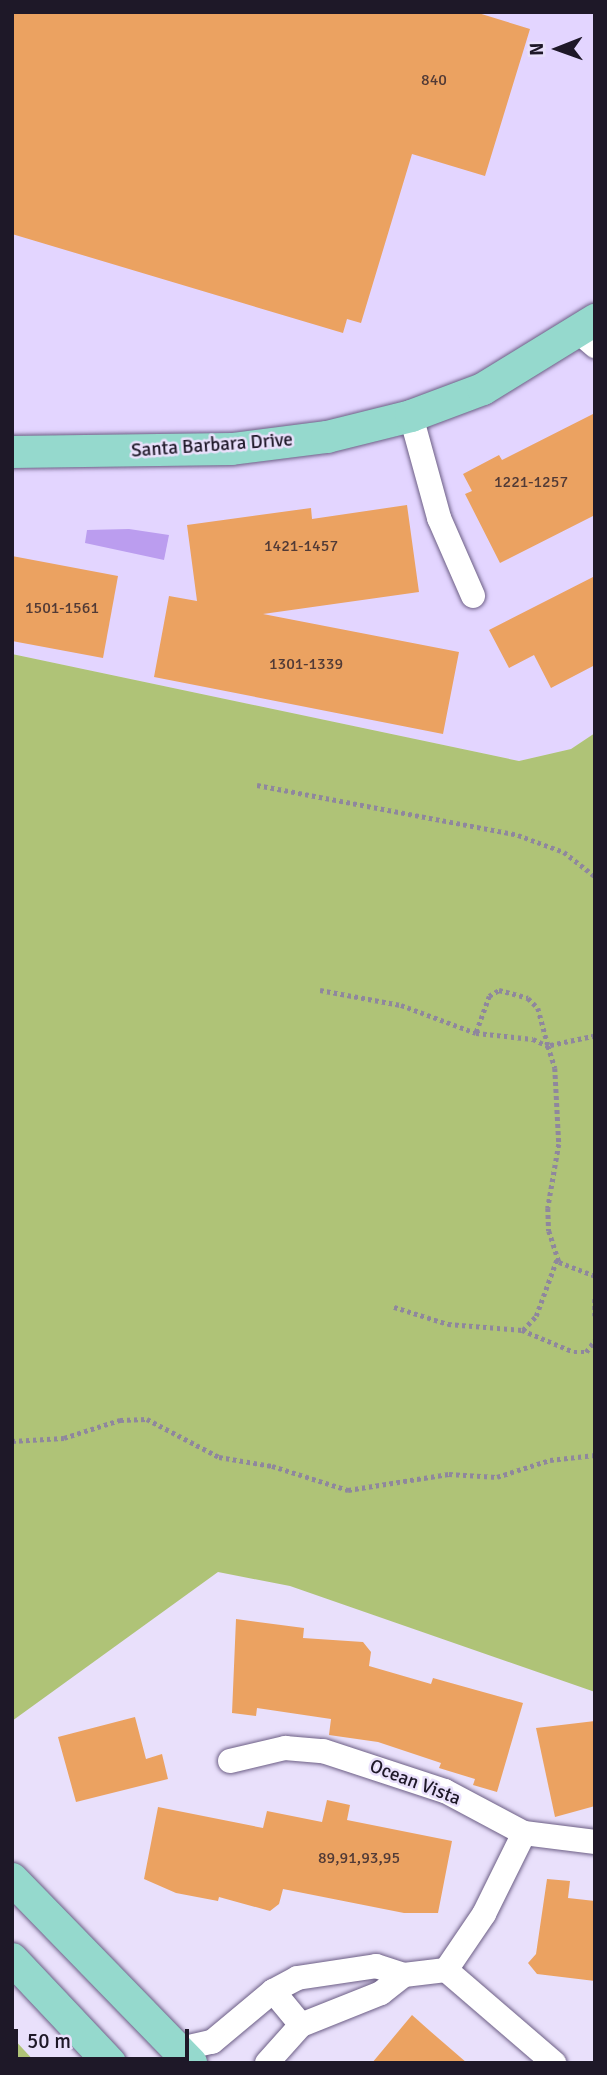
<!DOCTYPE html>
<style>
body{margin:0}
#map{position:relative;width:607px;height:2075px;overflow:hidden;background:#e9e0fb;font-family:Signika,sans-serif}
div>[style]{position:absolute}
.built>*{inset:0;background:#e3d5ff}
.green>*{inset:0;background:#afc377}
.water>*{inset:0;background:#bb9def}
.building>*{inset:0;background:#eba261}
.path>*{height:4.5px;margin-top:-2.25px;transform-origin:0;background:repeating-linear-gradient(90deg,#8f879d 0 3.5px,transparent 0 7px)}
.roads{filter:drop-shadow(0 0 2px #6c5e85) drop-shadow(0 0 2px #6c5e85)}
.minor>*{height:24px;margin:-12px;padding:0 12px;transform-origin:12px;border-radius:12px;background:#fff}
.major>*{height:32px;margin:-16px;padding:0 16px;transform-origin:16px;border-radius:16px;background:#95d9cd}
span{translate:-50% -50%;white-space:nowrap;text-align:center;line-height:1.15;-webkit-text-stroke:5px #e9e0fb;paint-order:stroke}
.number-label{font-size:16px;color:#513a36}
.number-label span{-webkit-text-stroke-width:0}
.street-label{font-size:19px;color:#1e1828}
.frame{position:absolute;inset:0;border:14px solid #1e1828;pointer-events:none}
.north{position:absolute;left:523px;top:14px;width:70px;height:70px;-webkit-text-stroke:5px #e9e0fb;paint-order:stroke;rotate:269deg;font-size:19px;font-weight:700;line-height:28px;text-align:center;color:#1e1828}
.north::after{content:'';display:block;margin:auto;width:24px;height:32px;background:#1e1828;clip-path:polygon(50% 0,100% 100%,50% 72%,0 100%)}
.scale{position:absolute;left:14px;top:2029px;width:175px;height:32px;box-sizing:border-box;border:4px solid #1e1828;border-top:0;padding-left:9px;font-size:21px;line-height:24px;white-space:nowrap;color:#1e1828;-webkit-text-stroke:5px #e9e0fb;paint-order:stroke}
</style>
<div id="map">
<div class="built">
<i style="clip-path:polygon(12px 12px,595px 12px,595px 733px,571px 749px,519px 761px,12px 654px)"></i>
</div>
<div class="green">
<i style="clip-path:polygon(12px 654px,519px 761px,571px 749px,595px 733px,595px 1692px,290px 1586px,218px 1572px,12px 1721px)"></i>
<i style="clip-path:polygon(12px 2037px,36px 2063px,12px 2063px)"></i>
</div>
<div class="water">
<i style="clip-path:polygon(129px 529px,169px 535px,164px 560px,85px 543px,87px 530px)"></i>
</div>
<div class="building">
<i style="clip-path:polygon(12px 12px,475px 12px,530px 29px,485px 176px,412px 154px,361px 323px,347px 319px,343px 333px,12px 234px)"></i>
<i style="clip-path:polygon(595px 413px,595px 515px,500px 563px,465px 494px,472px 491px,463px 474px,499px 455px,502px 460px)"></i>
<i style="clip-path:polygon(407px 505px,419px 592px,263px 614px,459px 652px,443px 734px,154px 677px,169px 596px,197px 601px,187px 525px,311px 508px,312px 519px)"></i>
<i style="clip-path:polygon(12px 556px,118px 576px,103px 658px,12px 641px)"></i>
<i style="clip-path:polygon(595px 576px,595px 665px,551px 688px,534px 655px,509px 668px,489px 630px)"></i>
<i style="clip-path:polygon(236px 1619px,304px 1628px,303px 1638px,363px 1642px,371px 1652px,369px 1666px,431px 1684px,433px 1678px,523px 1703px,497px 1792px,473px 1785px,475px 1779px,439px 1768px,441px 1763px,378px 1742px,329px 1735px,331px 1719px,257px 1708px,256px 1716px,232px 1713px)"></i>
<i style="clip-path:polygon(135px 1717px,146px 1759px,162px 1754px,168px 1779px,76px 1802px,58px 1737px)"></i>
<i style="clip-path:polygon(595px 1721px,595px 1806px,555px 1817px,536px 1728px)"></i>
<i style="clip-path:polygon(327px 1800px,350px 1805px,347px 1820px,452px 1841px,438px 1913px,404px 1913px,283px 1889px,279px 1904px,270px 1911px,219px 1897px,218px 1901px,176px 1893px,144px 1879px,158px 1807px,263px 1828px,267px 1811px,322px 1822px)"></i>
<i style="clip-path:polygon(547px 1879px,570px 1881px,568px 1898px,595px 1901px,595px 1981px,537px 1974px,528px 1963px,536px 1954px)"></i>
<i style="clip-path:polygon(412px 2015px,430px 2031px,467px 2063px,372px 2063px)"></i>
</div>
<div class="path">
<i style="left:257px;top:785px;width:266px;rotate:10.8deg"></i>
<i style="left:518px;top:835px;width:49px;rotate:20.3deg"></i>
<i style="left:564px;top:852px;width:39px;rotate:38deg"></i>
<i style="left:320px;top:990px;width:82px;rotate:10.5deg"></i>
<i style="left:401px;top:1005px;width:80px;rotate:20.5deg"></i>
<i style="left:476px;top:1033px;width:57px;rotate:6deg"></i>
<i style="left:533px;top:1039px;width:17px;rotate:25deg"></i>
<i style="left:476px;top:1032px;width:38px;rotate:-70deg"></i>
<i style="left:489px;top:996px;width:12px;rotate:-31deg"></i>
<i style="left:499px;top:990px;width:30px;rotate:15deg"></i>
<i style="left:528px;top:998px;width:14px;rotate:45deg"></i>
<i style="left:538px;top:1008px;width:38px;rotate:75deg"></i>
<i style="left:595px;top:1036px;width:48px;rotate:168deg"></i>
<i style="left:548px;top:1046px;width:23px;rotate:72deg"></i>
<i style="left:555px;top:1068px;width:76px;rotate:87deg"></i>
<i style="left:559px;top:1144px;width:65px;rotate:99.8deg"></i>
<i style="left:548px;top:1208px;width:23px;rotate:88deg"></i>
<i style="left:549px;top:1231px;width:33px;rotate:72deg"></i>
<i style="left:559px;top:1262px;width:39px;rotate:21deg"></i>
<i style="left:595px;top:1299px;width:17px;rotate:90deg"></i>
<i style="left:394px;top:1307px;width:57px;rotate:17.5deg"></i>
<i style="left:448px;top:1324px;width:74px;rotate:4.6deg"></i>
<i style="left:522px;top:1330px;width:56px;rotate:22.9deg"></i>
<i style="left:574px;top:1352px;width:12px"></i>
<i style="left:586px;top:1352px;width:15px;rotate:-53deg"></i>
<i style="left:523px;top:1330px;width:19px;rotate:-47deg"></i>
<i style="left:536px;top:1316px;width:61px;rotate:-69.8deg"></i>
<i style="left:12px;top:1441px;width:52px;rotate:-3.3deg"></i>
<i style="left:64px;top:1438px;width:59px;rotate:-17.8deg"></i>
<i style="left:120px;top:1420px;width:27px;rotate:-2deg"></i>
<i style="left:147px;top:1419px;width:81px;rotate:27.8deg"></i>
<i style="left:219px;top:1457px;width:54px;rotate:9.6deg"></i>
<i style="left:272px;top:1466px;width:80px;rotate:17.5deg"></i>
<i style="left:348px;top:1490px;width:102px;rotate:-9deg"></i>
<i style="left:449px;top:1474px;width:48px;rotate:3.6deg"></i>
<i style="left:497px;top:1477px;width:56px;rotate:-17.8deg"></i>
<i style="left:550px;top:1460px;width:45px;rotate:-6.3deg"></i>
</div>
<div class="roads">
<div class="minor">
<i style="left:580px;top:333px;width:20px;rotate:41deg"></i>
<i style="left:411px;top:416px;width:106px;rotate:74.6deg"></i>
<i style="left:439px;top:518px;width:85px;rotate:66.4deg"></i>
<i style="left:230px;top:1761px;width:57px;rotate:-13.3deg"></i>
<i style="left:285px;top:1748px;width:38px;rotate:5deg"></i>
<i style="left:323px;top:1751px;width:128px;rotate:18.2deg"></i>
<i style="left:445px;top:1791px;width:89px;rotate:28deg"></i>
<i style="left:524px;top:1833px;width:72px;rotate:7.2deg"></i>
<i style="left:446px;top:1970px;width:143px;rotate:40.7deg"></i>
<i style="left:273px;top:1991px;width:44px;rotate:50.5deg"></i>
<i style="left:176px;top:2050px;width:37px;rotate:-13deg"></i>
<i style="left:212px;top:2042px;width:80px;rotate:-39.9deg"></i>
<i style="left:273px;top:1991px;width:27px;rotate:-28deg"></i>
<i style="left:297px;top:1978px;width:80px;rotate:-8.6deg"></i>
<i style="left:376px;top:1966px;width:29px;rotate:18deg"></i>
<i style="left:404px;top:1975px;width:42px;rotate:-6.8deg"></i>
<i style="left:446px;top:1970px;width:68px;rotate:-55.8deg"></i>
<i style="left:484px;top:1914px;width:90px;rotate:-63.7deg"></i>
<i style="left:267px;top:2063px;width:51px;rotate:-48.2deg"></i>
<i style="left:301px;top:2025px;width:86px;rotate:-21.8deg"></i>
<i style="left:381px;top:1993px;width:29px;rotate:-38deg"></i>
</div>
<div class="major">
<i style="left:12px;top:452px;width:220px;rotate:-0.8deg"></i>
<i style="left:232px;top:449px;width:96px;rotate:-7.2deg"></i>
<i style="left:327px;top:437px;width:87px;rotate:-14deg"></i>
<i style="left:411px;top:416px;width:77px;rotate:-20.6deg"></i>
<i style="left:483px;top:389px;width:132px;rotate:-31.6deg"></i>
<i style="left:12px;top:1879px;width:257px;rotate:45.8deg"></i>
<i style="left:12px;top:1959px;width:143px;rotate:46.7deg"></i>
</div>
</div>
<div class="number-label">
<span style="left:434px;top:80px">840</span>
<span style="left:531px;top:482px">1221-1257</span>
<span style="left:301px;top:546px">1421-1457</span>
<span style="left:62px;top:608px">1501-1561</span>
<span style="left:306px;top:664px">1301-1339</span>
<span style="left:359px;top:1858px">89,91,93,95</span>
</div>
<div class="street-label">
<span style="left:212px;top:446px;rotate:-4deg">Santa Barbara Drive</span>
<span style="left:415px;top:1783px;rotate:21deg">Ocean Vista</span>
</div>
<div class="frame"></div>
<div class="north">N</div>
<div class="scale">50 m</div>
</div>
